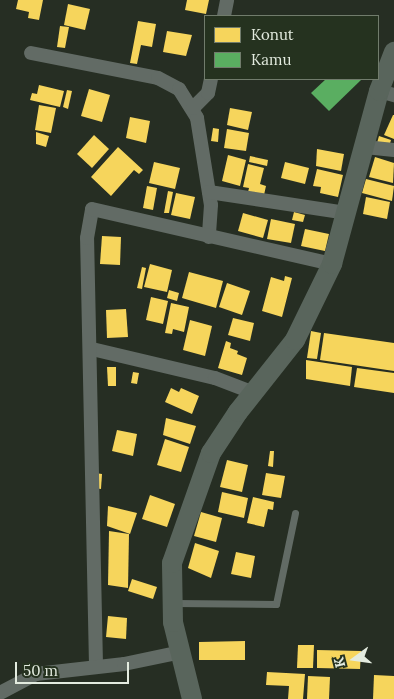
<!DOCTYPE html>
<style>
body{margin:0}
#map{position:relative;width:394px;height:699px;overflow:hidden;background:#262e23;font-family:Lora,serif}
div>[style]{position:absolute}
.homes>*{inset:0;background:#f6d55c}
.public>*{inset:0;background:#5aae61}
.lane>*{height:7px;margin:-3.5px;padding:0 3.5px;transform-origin:3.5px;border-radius:3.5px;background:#626b65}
.street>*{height:14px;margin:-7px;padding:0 7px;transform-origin:7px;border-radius:7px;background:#626b65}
.secondary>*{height:20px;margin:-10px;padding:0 10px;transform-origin:10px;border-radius:10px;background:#59655c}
span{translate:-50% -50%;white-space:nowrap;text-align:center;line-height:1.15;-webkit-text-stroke:5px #25321f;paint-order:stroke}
.legend{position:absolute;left:204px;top:15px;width:175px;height:65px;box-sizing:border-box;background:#25321f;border:1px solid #717c6c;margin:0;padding:6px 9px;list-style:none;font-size:15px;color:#e3ebdf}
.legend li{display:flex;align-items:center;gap:10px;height:25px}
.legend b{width:25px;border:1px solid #717c6c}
.north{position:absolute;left:329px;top:634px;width:50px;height:50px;-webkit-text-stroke:4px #25321f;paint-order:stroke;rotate:256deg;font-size:14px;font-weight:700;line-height:20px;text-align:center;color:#e3ebdf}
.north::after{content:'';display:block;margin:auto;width:18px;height:22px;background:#e3ebdf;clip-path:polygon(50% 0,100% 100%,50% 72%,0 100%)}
.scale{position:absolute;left:15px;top:662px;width:114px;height:22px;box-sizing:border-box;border:2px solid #e3ebdf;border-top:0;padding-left:6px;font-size:15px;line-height:18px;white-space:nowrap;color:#e3ebdf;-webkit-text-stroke:4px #25321f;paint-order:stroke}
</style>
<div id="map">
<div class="homes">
<i style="clip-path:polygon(18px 0,43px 0,39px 20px,28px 18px,29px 12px,16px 9px)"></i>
<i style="clip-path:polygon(187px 0,209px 0,206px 14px,185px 10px)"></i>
<i style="clip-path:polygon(68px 4px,90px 9px,85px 30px,64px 25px)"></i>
<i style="clip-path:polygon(138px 21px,156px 24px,152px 47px,141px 45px,137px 64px,130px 63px)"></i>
<i style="clip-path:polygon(60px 26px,69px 27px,65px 48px,57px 47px)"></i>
<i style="clip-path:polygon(167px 31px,192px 35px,186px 56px,163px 52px)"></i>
<i style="clip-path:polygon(39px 85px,64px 91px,60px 107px,30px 100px,32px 93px,37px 94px)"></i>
<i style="clip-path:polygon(89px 89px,110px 95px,102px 122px,81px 116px)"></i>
<i style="clip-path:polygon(67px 90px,72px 91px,68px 109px,63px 107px)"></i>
<i style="clip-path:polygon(39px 105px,56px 108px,51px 133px,35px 130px)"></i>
<i style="clip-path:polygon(230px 108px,252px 112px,248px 130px,227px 125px)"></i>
<i style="clip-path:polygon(393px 115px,394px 115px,394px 139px,384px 135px)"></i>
<i style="clip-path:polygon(130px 117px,150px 121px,146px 143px,126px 138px)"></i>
<i style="clip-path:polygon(213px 128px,219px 129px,218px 142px,211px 141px)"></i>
<i style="clip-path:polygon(227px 129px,249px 133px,246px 151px,224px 148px)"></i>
<i style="clip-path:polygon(36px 132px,49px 136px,46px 147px,36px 144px)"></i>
<i style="clip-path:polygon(94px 135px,109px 149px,92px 168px,77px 154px)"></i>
<i style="clip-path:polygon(379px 136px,391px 140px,389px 147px,377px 143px)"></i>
<i style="clip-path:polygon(118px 147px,143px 170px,139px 174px,134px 170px,111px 196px,91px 177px)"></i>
<i style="clip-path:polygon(317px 149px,344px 154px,341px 171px,316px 166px)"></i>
<i style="clip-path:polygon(228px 155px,246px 160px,240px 186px,222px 181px)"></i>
<i style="clip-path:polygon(250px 156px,268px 160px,267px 166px,249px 162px)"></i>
<i style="clip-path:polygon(375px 157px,394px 163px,393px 183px,369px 177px)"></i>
<i style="clip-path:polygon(154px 162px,180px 168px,175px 189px,149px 183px)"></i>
<i style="clip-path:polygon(285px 162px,309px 168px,305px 184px,281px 178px)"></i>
<i style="clip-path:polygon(248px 164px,264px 168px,260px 184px,266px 186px,264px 195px,248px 192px,249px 188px,243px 187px)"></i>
<i style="clip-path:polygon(317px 169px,343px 175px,338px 197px,320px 193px,321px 187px,313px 186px)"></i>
<i style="clip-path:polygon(366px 179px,394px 186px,392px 201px,362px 193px)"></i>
<i style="clip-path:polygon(147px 186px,157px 188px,153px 210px,143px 208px)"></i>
<i style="clip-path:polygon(168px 191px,173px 192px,169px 213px,164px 213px)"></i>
<i style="clip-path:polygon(176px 193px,195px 197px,190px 219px,171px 215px)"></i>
<i style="clip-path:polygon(366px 197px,390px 202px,387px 219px,363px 214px)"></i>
<i style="clip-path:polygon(294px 212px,305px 215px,303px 222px,292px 220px)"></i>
<i style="clip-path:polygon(243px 213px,268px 220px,263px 238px,238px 231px)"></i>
<i style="clip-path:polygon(271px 219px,295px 224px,291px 243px,267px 239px)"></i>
<i style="clip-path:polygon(305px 229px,329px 234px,325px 251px,301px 246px)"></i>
<i style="clip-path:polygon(102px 236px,121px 237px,120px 265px,100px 264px)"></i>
<i style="clip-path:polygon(150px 264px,172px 270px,167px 292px,144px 287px)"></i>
<i style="clip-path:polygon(142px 267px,146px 268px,142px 289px,137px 288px)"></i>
<i style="clip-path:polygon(189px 272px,223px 281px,216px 308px,182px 298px)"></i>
<i style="clip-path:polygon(285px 276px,292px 278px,282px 317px,262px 311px,271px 277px,284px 281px)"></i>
<i style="clip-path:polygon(227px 283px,250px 291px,242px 315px,219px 307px)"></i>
<i style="clip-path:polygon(169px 290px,179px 293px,177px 301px,167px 298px)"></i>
<i style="clip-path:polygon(151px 297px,168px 301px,163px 324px,146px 320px)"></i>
<i style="clip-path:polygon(171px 303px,189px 307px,184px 332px,173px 329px,172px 334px,165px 333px)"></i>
<i style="clip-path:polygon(126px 309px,128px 337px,107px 338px,106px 310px)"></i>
<i style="clip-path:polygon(233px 318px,254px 323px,250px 341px,228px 335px)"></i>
<i style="clip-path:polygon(190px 320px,212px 326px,205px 356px,183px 350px)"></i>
<i style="clip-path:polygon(311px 331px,321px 333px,317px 359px,307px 358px)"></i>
<i style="clip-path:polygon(324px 333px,394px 343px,394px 371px,320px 360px)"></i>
<i style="clip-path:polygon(226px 341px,231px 343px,230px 348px,238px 351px,237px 354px,247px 358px,242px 375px,218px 368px)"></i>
<i style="clip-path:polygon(306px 360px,352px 367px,350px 386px,306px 379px)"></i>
<i style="clip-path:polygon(107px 367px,116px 367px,116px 386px,108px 386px)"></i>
<i style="clip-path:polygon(357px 368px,394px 373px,394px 393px,354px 387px)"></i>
<i style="clip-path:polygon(133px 372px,139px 373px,137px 384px,131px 383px)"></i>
<i style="clip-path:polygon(171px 388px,179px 392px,181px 388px,199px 396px,192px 414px,165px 402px)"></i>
<i style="clip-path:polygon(166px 418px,196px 426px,190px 444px,163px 435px)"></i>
<i style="clip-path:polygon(117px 430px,137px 434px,133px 456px,112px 451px)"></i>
<i style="clip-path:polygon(165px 439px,189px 447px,181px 472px,157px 465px)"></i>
<i style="clip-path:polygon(270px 451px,274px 451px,273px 467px,268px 466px)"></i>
<i style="clip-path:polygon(227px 460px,248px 465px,242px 492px,220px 487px)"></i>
<i style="clip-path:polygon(95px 473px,102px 474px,101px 489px,94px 488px)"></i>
<i style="clip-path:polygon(266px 473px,285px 476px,281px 498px,262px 495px)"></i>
<i style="clip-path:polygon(222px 492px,248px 498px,244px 518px,218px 512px)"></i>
<i style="clip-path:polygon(150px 495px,175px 504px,167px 527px,142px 519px)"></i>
<i style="clip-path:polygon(253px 497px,274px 502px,273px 510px,268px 509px,264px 527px,247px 523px)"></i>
<i style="clip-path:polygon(108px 506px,137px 513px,130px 534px,107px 526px)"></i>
<i style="clip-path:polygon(201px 512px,222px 518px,216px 542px,194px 536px)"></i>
<i style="clip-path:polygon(109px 531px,129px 534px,128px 588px,108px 585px)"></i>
<i style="clip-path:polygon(195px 543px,219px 551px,211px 578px,188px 568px)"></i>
<i style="clip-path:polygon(236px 552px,255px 556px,251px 578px,231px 574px)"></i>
<i style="clip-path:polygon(132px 579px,157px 587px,153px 599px,128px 591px)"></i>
<i style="clip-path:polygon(108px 616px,127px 618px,126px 639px,106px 637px)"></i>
<i style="clip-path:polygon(245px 641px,245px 660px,199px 660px,199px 642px)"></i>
<i style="clip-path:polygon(298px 645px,314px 645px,313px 668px,297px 668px)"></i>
<i style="clip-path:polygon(317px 650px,361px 651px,360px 669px,317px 668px)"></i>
<i style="clip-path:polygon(267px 672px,305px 674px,303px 699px,288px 699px,289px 686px,266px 685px)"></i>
<i style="clip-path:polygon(374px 675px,394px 676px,394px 699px,373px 699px)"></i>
<i style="clip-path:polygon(308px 676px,330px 677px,329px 699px,307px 699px)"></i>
</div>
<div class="public">
<i style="clip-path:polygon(326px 79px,362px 79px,329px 111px,311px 93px)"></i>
</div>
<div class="lane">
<i style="left:174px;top:603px;width:102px;rotate:0.6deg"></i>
<i style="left:276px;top:604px;width:93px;rotate:-78.2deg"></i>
</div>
<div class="street">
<i style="left:224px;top:16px;width:16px;rotate:-79deg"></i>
<i style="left:31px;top:53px;width:129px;rotate:11.1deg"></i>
<i style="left:158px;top:78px;width:24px;rotate:28deg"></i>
<i style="left:179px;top:89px;width:34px;rotate:58deg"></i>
<i style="left:197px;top:118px;width:88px;rotate:80.9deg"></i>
<i style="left:211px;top:205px;width:32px;rotate:94deg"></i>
<i style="left:379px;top:91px;width:16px;rotate:15deg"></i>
<i style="left:193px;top:108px;width:21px;rotate:-45deg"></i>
<i style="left:208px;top:93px;width:14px;rotate:-78deg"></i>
<i style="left:365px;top:147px;width:29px;rotate:6deg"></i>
<i style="left:209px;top:192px;width:140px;rotate:8.7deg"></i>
<i style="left:92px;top:349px;width:126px;rotate:13.3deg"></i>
<i style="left:215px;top:378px;width:42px;rotate:21deg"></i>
<i style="left:96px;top:665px;width:427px;rotate:-91.2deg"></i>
<i style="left:87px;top:238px;width:29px;rotate:-80deg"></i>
<i style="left:92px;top:209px;width:246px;rotate:12.9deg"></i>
<i style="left:0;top:693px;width:41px;rotate:-27.8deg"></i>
<i style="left:36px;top:674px;width:89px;rotate:-6.5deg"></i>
<i style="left:124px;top:664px;width:58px;rotate:-11.9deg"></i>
</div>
<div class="secondary">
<i style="left:192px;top:699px;width:79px;rotate:-103.9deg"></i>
<i style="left:173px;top:622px;width:59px;rotate:-91deg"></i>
<i style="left:172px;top:563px;width:117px;rotate:-70.5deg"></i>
<i style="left:211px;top:453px;width:49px;rotate:-56.6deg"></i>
<i style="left:238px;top:412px;width:92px;rotate:-51.6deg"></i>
<i style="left:295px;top:340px;width:85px;rotate:-64deg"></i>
<i style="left:332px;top:264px;width:179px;rotate:-74.8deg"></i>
<i style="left:379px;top:91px;width:42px;rotate:-69deg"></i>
</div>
<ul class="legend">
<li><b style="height:14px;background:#f6d55c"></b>Konut</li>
<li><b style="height:14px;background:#5aae61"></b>Kamu</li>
</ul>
<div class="north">K</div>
<div class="scale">50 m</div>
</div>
